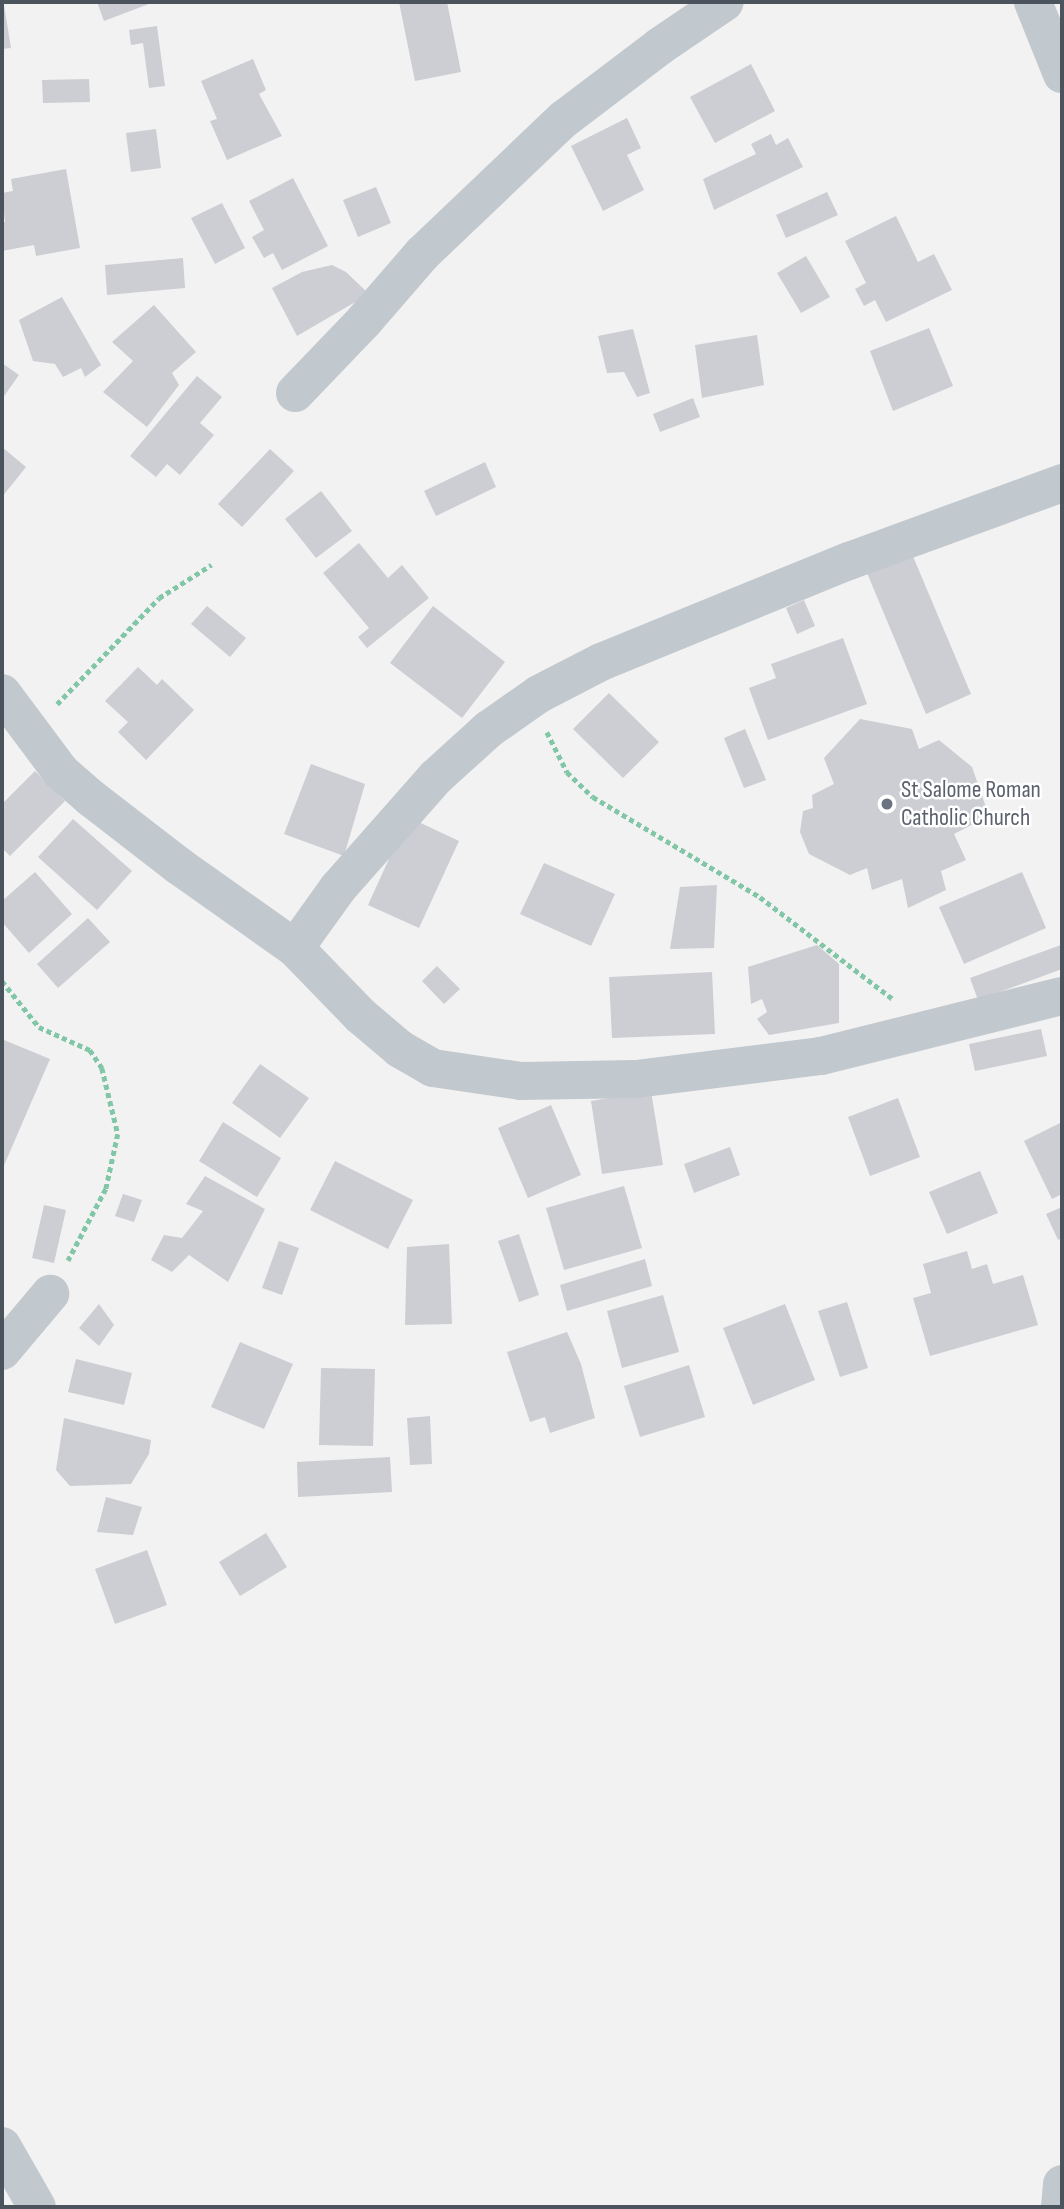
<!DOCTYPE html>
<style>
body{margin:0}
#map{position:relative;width:1064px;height:2209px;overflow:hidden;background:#f3f2f2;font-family:"Sofia Sans Condensed",sans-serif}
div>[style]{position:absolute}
.building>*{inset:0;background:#ccced3}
.path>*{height:4.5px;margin-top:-2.25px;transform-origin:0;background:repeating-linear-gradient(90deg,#81c6a6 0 5px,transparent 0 8.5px)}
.minor>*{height:38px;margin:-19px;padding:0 19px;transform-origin:19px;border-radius:19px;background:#c1c8ce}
.dots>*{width:19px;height:19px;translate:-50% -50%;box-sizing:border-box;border:4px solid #fff;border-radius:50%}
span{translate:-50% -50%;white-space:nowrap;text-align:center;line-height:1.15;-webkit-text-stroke:5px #fff;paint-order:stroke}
.worship-label{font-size:24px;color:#5b616d}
.left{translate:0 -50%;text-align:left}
.frame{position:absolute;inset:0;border:4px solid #4b545d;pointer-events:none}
</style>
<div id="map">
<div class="building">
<i style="clip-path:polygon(97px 2px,154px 2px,104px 21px)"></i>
<i style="clip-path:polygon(399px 2px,447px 2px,461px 72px,415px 81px)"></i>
<i style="clip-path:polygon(2px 5px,4px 5px,11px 48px,2px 49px)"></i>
<i style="clip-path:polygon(157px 26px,165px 86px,149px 88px,143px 43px,131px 45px,129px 30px)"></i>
<i style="clip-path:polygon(253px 59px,266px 90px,259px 94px,282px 136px,227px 160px,210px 121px,217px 119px,201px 81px)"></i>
<i style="clip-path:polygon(751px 64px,775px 111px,715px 143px,690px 97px)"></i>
<i style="clip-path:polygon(89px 79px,90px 102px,43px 103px,42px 80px)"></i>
<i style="clip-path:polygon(627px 118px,641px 148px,627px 155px,644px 190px,603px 211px,571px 146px)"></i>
<i style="clip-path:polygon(156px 129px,161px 168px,131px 172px,126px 133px)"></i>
<i style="clip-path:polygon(771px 134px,776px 145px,788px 138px,803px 167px,714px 210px,703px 179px,756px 154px,751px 144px)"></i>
<i style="clip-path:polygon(66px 169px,80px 248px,36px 256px,34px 245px,2px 251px,2px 222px,5px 222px,2px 193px,13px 191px,11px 179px)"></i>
<i style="clip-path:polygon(293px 178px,328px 246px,282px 270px,273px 253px,264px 258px,252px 237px,264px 230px,249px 201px)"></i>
<i style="clip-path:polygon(376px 187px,391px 223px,358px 237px,343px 200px)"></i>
<i style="clip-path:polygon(827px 192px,838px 215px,786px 238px,776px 215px)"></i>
<i style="clip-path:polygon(222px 203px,245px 248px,215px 264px,191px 218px)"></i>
<i style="clip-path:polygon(896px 216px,918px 262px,934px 254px,952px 290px,886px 322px,875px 300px,864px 306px,855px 289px,866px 283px,845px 241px)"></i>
<i style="clip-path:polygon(806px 256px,830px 297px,801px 313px,777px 273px)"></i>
<i style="clip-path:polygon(183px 258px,185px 288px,107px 295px,105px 265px)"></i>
<i style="clip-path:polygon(332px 265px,346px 272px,369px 294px,297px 336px,272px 288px,302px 272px)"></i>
<i style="clip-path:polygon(62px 297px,101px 365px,85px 377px,81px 368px,63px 377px,55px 364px,33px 361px,19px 320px)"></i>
<i style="clip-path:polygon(154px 305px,196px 352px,172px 373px,179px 385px,147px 427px,103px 392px,133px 361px,112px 342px)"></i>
<i style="clip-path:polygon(929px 328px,953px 386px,893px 411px,870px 351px)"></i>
<i style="clip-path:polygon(633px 329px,650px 393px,637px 397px,624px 372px,607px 373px,598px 336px)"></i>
<i style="clip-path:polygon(757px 335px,764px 385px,702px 398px,695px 345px)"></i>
<i style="clip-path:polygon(2px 363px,19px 375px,2px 399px)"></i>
<i style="clip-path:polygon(197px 376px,222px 397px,200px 423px,214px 435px,180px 475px,167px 464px,156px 477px,130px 456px)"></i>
<i style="clip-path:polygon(693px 398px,700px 417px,660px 432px,653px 414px)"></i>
<i style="clip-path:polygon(2px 447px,26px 467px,2px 497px)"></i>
<i style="clip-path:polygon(270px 449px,294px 471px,242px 527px,218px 504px)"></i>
<i style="clip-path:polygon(485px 462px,496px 487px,436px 516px,424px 491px)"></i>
<i style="clip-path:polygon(321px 491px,352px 531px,316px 558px,285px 519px)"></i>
<i style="clip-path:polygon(359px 543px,388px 578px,402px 565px,429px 598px,367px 648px,358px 637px,369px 628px,323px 573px)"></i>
<i style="clip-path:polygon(912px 554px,971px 694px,926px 714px,867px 573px)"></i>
<i style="clip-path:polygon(804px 600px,815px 626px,797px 634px,786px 608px)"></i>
<i style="clip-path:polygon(207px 606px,246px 638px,230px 657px,191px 624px)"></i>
<i style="clip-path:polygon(433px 606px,505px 662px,462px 718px,390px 663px)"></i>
<i style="clip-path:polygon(843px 638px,867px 704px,768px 740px,749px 688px,776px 678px,771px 664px)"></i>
<i style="clip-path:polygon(138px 667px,157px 685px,162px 679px,194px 710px,146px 760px,118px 732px,128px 722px,105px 701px)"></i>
<i style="clip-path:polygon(609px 693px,659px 742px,623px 778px,573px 729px)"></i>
<i style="clip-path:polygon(860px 719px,912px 729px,919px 749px,939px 740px,972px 767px,989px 816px,954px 834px,966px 860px,941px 871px,946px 890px,908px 908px,902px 879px,872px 890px,867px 868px,850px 875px,809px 854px,800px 832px,803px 811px,813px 808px,812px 795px,834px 784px,824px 758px)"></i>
<i style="clip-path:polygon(745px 729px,766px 780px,744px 788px,724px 738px)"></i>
<i style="clip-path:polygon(311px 764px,365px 784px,344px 856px,284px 834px)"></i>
<i style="clip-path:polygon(35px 771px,65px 801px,10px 856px,2px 848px,2px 804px)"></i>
<i style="clip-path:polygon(408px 817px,459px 841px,419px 928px,368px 905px)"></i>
<i style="clip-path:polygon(73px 819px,132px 871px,97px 910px,38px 857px)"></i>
<i style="clip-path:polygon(544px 863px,615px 894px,591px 946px,520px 914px)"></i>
<i style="clip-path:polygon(35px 872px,72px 914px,29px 953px,2px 922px,2px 901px)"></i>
<i style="clip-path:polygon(1022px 872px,1046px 928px,964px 964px,939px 907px)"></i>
<i style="clip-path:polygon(717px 885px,714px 948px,670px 949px,680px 887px)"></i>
<i style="clip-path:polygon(88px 918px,110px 942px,58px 988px,37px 964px)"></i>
<i style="clip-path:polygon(817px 945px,839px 964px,839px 1023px,769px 1035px,757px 1019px,767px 1012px,762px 999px,751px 1004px,748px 967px)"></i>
<i style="clip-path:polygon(1061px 945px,1062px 969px,978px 1000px,970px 978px)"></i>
<i style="clip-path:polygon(437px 966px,460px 989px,444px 1004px,422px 981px)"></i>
<i style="clip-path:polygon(712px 972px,715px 1034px,612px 1038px,609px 977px)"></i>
<i style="clip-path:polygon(1041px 1029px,1047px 1056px,975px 1071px,969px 1044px)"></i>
<i style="clip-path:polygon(4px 1040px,50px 1059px,2px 1170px,2px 1046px)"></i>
<i style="clip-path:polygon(260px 1064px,309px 1098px,280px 1138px,232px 1103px)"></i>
<i style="clip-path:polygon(651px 1091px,663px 1165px,602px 1174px,591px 1101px)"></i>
<i style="clip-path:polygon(898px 1098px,920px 1157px,870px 1176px,848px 1117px)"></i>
<i style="clip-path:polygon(551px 1105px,581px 1175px,528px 1198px,498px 1128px)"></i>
<i style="clip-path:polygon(223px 1122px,281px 1158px,257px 1197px,199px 1161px)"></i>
<i style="clip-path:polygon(1062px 1122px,1062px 1194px,1052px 1199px,1024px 1141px)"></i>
<i style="clip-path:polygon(730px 1147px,740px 1175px,694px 1193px,684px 1164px)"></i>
<i style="clip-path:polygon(335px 1161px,413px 1200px,388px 1249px,310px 1210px)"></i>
<i style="clip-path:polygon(980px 1171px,998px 1213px,947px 1234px,929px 1192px)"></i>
<i style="clip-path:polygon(205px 1176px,265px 1209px,228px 1282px,189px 1255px,172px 1272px,151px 1260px,164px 1235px,182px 1238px,203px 1211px,186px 1204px)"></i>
<i style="clip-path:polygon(624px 1186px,642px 1248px,564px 1270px,546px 1208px)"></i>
<i style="clip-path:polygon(123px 1194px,142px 1200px,134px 1222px,115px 1216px)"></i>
<i style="clip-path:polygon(44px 1205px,66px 1210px,54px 1263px,32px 1258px)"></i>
<i style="clip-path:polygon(1062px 1207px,1062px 1238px,1058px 1240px,1046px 1214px)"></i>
<i style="clip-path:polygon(519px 1234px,539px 1295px,519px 1302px,498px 1241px)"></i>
<i style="clip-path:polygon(279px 1241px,299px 1248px,282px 1295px,262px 1288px)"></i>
<i style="clip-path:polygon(449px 1244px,452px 1324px,405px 1325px,407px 1247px)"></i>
<i style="clip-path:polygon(967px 1251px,972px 1269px,987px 1264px,993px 1284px,1023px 1275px,1038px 1325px,930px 1356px,913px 1298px,931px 1293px,923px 1264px)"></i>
<i style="clip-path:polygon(645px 1259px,652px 1286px,567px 1311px,560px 1285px)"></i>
<i style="clip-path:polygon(663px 1295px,679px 1352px,622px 1368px,607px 1311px)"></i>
<i style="clip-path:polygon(847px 1302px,868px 1368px,840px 1377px,818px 1311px)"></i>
<i style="clip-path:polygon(99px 1304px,114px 1325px,99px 1346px,79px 1328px)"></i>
<i style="clip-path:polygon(785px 1304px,815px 1380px,753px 1405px,723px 1328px)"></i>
<i style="clip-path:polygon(567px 1332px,581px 1364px,595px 1418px,550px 1433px,545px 1417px,530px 1422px,507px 1352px)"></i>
<i style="clip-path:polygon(240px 1342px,293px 1364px,264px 1429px,211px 1407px)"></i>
<i style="clip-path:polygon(76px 1359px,132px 1373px,124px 1405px,68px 1392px)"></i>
<i style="clip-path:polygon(689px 1365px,705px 1417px,640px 1437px,624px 1386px)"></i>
<i style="clip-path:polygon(321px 1368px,375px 1369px,373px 1446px,319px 1445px)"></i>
<i style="clip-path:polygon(430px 1416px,432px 1464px,410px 1465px,407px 1418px)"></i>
<i style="clip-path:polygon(64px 1418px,151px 1440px,149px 1454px,131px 1484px,70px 1486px,56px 1470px)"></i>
<i style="clip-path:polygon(390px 1457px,392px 1492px,298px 1497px,297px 1462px)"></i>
<i style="clip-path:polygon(106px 1497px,142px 1507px,133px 1535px,97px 1532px)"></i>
<i style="clip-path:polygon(266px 1533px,287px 1567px,240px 1596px,219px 1562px)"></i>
<i style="clip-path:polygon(147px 1550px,167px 1605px,115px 1624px,95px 1569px)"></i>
</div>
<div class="path">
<i style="left:57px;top:704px;width:147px;rotate:-46.1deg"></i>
<i style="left:159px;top:598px;width:62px;rotate:-32.4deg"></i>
<i style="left:547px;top:732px;width:45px;rotate:63.4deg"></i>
<i style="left:567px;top:772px;width:36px;rotate:44deg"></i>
<i style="left:593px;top:797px;width:195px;rotate:30.9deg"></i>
<i style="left:760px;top:897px;width:168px;rotate:37.5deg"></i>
<i style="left:2px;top:981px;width:59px;rotate:51.2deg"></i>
<i style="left:39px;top:1027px;width:56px;rotate:24.3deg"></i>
<i style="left:90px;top:1050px;width:22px;rotate:56deg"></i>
<i style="left:102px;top:1068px;width:68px;rotate:76.4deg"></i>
<i style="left:118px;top:1134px;width:56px;rotate:102.3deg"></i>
<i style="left:106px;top:1189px;width:81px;rotate:117.8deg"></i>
</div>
<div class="minor">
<i style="left:1033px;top:2px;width:78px;rotate:68.1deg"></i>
<i style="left:295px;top:393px;width:100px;rotate:-46.2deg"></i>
<i style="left:364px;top:321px;width:89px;rotate:-49.1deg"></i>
<i style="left:422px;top:254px;width:196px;rotate:-43.6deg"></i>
<i style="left:564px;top:119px;width:121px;rotate:-37.2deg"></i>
<i style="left:660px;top:46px;width:78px;rotate:-34.1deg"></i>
<i style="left:2px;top:693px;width:99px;rotate:53.2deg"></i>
<i style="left:61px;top:772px;width:40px;rotate:41deg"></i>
<i style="left:91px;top:798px;width:111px;rotate:37.7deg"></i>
<i style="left:179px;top:866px;width:142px;rotate:35.3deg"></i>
<i style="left:295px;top:948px;width:95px;rotate:45.9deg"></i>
<i style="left:361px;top:1016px;width:51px;rotate:40.2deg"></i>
<i style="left:400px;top:1049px;width:38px;rotate:30deg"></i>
<i style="left:433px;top:1068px;width:89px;rotate:8.4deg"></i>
<i style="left:521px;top:1081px;width:115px;rotate:-1deg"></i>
<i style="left:636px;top:1079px;width:186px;rotate:-7.1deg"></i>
<i style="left:821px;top:1056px;width:248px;rotate:-14deg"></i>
<i style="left:295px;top:948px;width:74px;rotate:-54.4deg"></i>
<i style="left:338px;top:888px;width:148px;rotate:-48.6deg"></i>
<i style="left:436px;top:777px;width:72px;rotate:-42.2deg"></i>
<i style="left:489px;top:729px;width:61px;rotate:-35deg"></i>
<i style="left:539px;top:694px;width:70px;rotate:-27.3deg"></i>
<i style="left:601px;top:662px;width:268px;rotate:-22.2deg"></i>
<i style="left:849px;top:561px;width:227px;rotate:-20.1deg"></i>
<i style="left:2px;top:1351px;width:75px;rotate:-49.9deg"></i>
<i style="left:2px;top:2146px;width:70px;rotate:60.2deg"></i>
<i style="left:1060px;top:2207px;width:23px;rotate:-85deg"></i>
</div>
<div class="dots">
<i style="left:887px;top:804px;background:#6b7280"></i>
</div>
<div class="worship-label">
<span class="left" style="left:901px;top:804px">St Salome Roman<br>Catholic Church</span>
</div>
<div class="frame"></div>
</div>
